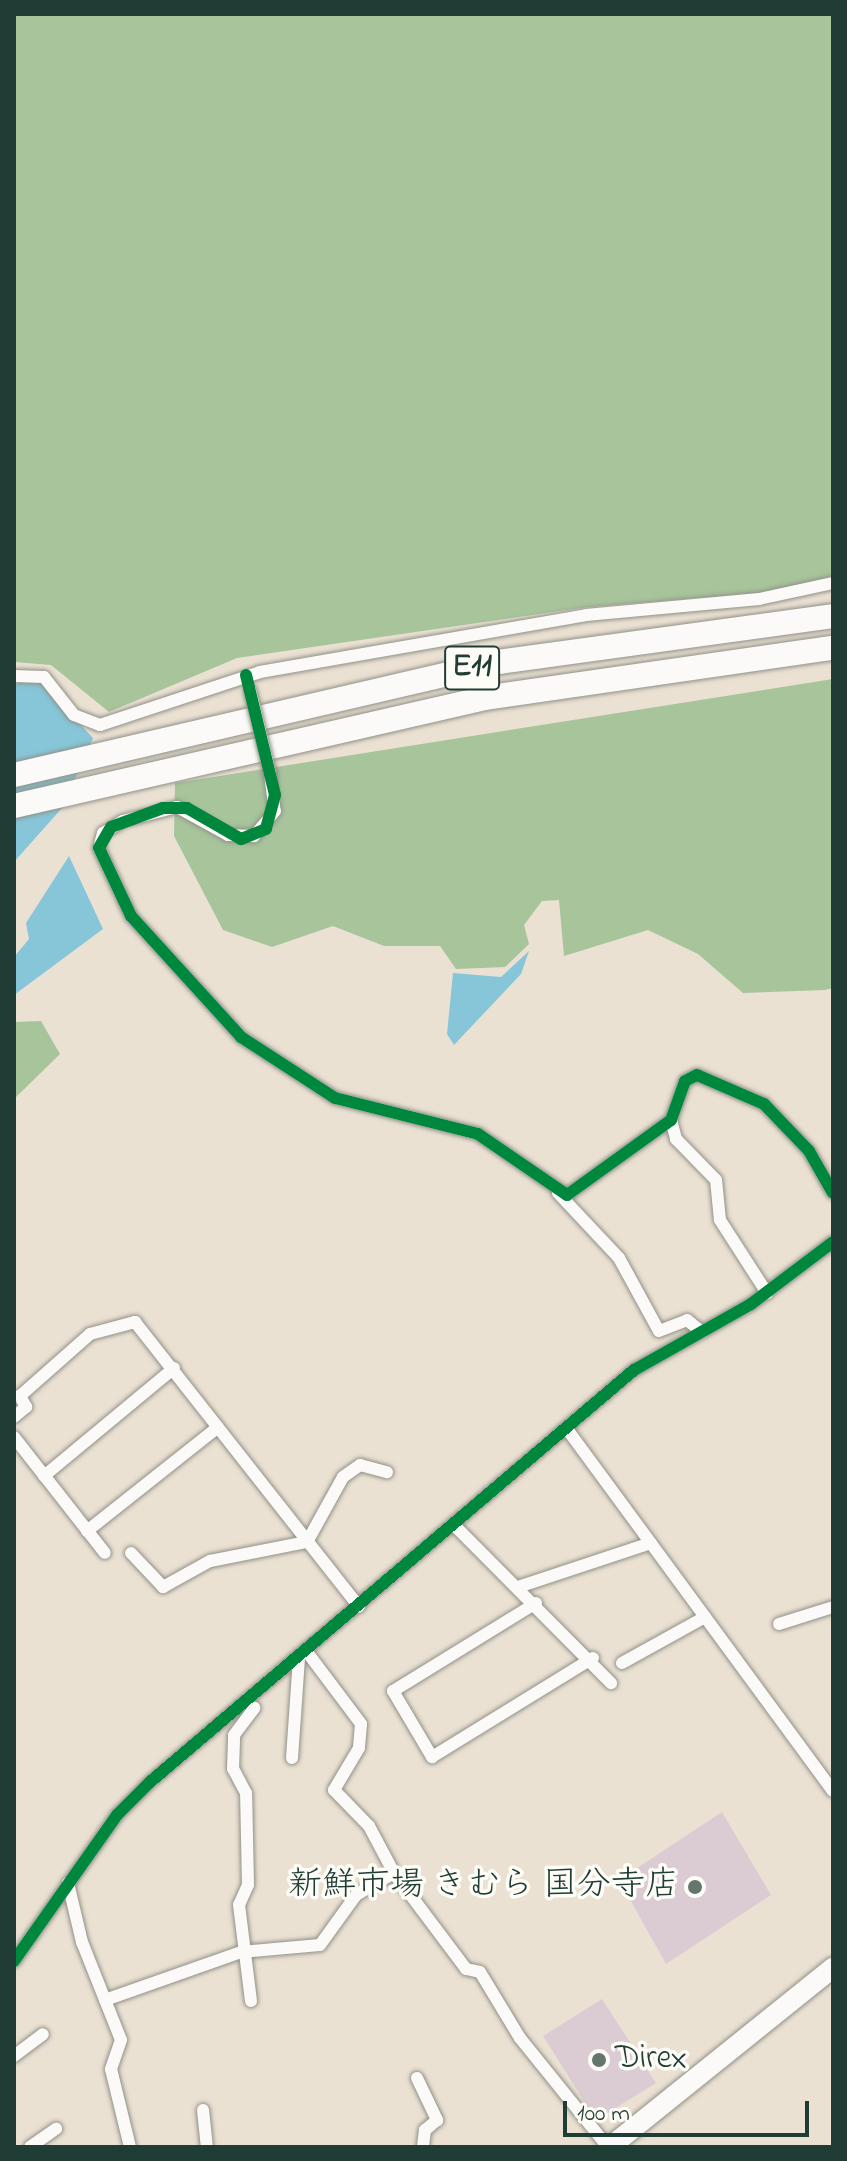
<!DOCTYPE html>
<meta charset="utf-8">
<style>
body{margin:0}
#map{position:relative;width:847px;height:2161px;overflow:hidden;background:#ebe1d3;font-family:"Indie Flower","Klee One",sans-serif}
div>[style]{position:absolute}
.forest>*{inset:0;background:#a7c49b}
.water>*{inset:0;background:#86c6d8}
.building>*{inset:0;background:#daccd2}
.roads{filter:drop-shadow(0 0 2px #909188) drop-shadow(0 0 2px #909188)}
.minor>*{height:12px;margin:-6px;padding:0 6px;transform-origin:6px;border-radius:6px;background:#fcfaf8}
.primary>*{height:20px;margin:-10px;padding:0 10px;transform-origin:10px;border-radius:10px;background:#fcfaf8}
.motorway>*{height:24px;margin:-12px;padding:0 12px;transform-origin:12px;border-radius:12px;background:#fcfaf8}
.bridges{filter:drop-shadow(0 0 2px #909188) drop-shadow(0 0 2px #909188)}
.minor-bridge>*{height:12px;margin:-6px;padding:0 6px;transform-origin:6px;border-radius:6px;background:#fcfaf8}
.cycleway>*{height:12px;margin:-6px;padding:0 6px;transform-origin:6px;border-radius:6px;background:#00873e}
.dots>*{width:22px;height:22px;translate:-50% -50%;box-sizing:border-box;border:4px solid #fdfcf7;border-radius:50%}
span{translate:-50% -50%;white-space:nowrap;text-align:center;line-height:1.15;-webkit-text-stroke:7px #fdfcf7;paint-order:stroke}
.shield-label span{padding:2px 6px;background:#fdfcf7;border:2px solid;border-radius:6px;-webkit-text-stroke-width:0}
.shield-label{font-size:32px;color:#1f3d34;font-weight:700}
.poi-label{font-size:34px;color:#1f3d34}
.right{translate:-100% -50%;text-align:right}
.left{translate:0 -50%;text-align:left}
.frame{position:absolute;inset:0;border:16px solid #1f3d34;pointer-events:none}
.scale{position:absolute;left:563px;top:2101px;width:246px;height:36px;box-sizing:border-box;border:4px solid #1f3d34;border-top:0;padding-left:10px;font-size:24px;line-height:28px;white-space:nowrap;color:#1f3d34;-webkit-text-stroke:6px #fdfcf7;paint-order:stroke}
</style>
<div id="map">
<div class="forest">
<i style="clip-path:polygon(14px 14px,833px 14px,833px 577px,759px 593px,588px 607px,237px 658px,109px 712px,51px 665px,14px 662px)"></i>
<i style="clip-path:polygon(833px 679px,833px 988px,825px 990px,743px 993px,698px 954px,648px 930px,564px 956px,559px 900px,542px 901px,524px 925px,529px 944px,505px 967px,456px 969px,440px 946px,384px 946px,333px 926px,272px 947px,223px 930px,174px 836px,175px 783px)"></i>
<i style="clip-path:polygon(41px 1021px,60px 1054px,14px 1099px,14px 1022px)"></i>
</div>
<div class="water">
<i style="clip-path:polygon(25px 679px,38px 679px,93px 738px,62px 808px,14px 862px,14px 685px)"></i>
<i style="clip-path:polygon(69px 856px,103px 929px,14px 995px,14px 957px,29px 939px,26px 923px)"></i>
<i style="clip-path:polygon(529px 951px,521px 974px,454px 1045px,447px 1034px,453px 973px,501px 977px)"></i>
</div>
<div class="building">
<i style="clip-path:polygon(722px 1812px,771px 1895px,666px 1964px,619px 1880px)"></i>
<i style="clip-path:polygon(602px 1999px,656px 2083px,596px 2120px,543px 2036px)"></i>
</div>
<div class="roads">
<div class="minor">
<i style="left:14px;top:676px;width:30px;rotate:2deg"></i>
<i style="left:44px;top:677px;width:48px;rotate:51.7deg"></i>
<i style="left:74px;top:715px;width:28px;rotate:21deg"></i>
<i style="left:100px;top:725px;width:169px;rotate:-18.3deg"></i>
<i style="left:260px;top:672px;width:331px;rotate:-9.9deg"></i>
<i style="left:586px;top:615px;width:174px;rotate:-5.3deg"></i>
<i style="left:759px;top:599px;width:76px;rotate:-12.2deg"></i>
<i style="left:270px;top:773px;width:38px;rotate:83deg"></i>
<i style="left:275px;top:811px;width:33px;rotate:130deg"></i>
<i style="left:254px;top:836px;width:26px;rotate:-178deg"></i>
<i style="left:228px;top:835px;width:58px;rotate:-151.2deg"></i>
<i style="left:177px;top:807px;width:56px;rotate:165.5deg"></i>
<i style="left:123px;top:821px;width:23px;rotate:149deg"></i>
<i style="left:103px;top:833px;width:16px;rotate:105deg"></i>
<i style="left:99px;top:848px;width:75px;rotate:64.8deg"></i>
<i style="left:131px;top:916px;width:164px;rotate:47.7deg"></i>
<i style="left:241px;top:1037px;width:112px;rotate:33deg"></i>
<i style="left:335px;top:1098px;width:147px;rotate:14.1deg"></i>
<i style="left:478px;top:1134px;width:108px;rotate:34.4deg"></i>
<i style="left:567px;top:1195px;width:128px;rotate:-35.8deg"></i>
<i style="left:671px;top:1120px;width:41px;rotate:-70.3deg"></i>
<i style="left:685px;top:1081px;width:13px;rotate:-27deg"></i>
<i style="left:697px;top:1075px;width:73px;rotate:23.4deg"></i>
<i style="left:764px;top:1104px;width:65px;rotate:46.2deg"></i>
<i style="left:809px;top:1151px;width:48px;rotate:60.3deg"></i>
<i style="left:671px;top:1120px;width:20px;rotate:75deg"></i>
<i style="left:676px;top:1139px;width:57px;rotate:45.7deg"></i>
<i style="left:716px;top:1180px;width:40px;rotate:84.3deg"></i>
<i style="left:720px;top:1220px;width:87px;rotate:57.2deg"></i>
<i style="left:558px;top:1193px;width:89px;rotate:46.8deg"></i>
<i style="left:619px;top:1258px;width:83px;rotate:61.3deg"></i>
<i style="left:659px;top:1331px;width:30px;rotate:-21deg"></i>
<i style="left:687px;top:1320px;width:19px;rotate:39deg"></i>
<i style="left:14px;top:1417px;width:16px;rotate:-40deg"></i>
<i style="left:26px;top:1407px;width:13px;rotate:-119deg"></i>
<i style="left:20px;top:1396px;width:94px;rotate:-41.5deg"></i>
<i style="left:90px;top:1334px;width:47px;rotate:-14.9deg"></i>
<i style="left:135px;top:1322px;width:362px;rotate:51.8deg"></i>
<i style="left:567px;top:1429px;width:449px;rotate:53.7deg"></i>
<i style="left:14px;top:1437px;width:147px;rotate:51.9deg"></i>
<i style="left:44px;top:1476px;width:169px;rotate:-39.7deg"></i>
<i style="left:454px;top:1525px;width:223px;rotate:45.2deg"></i>
<i style="left:87px;top:1531px;width:167px;rotate:-38.4deg"></i>
<i style="left:131px;top:1553px;width:47px;rotate:46.7deg"></i>
<i style="left:163px;top:1587px;width:54px;rotate:-29deg"></i>
<i style="left:210px;top:1561px;width:99px;rotate:-11.1deg"></i>
<i style="left:307px;top:1542px;width:74px;rotate:-61deg"></i>
<i style="left:343px;top:1477px;width:21px;rotate:-35deg"></i>
<i style="left:360px;top:1465px;width:28px;rotate:15deg"></i>
<i style="left:518px;top:1587px;width:140px;rotate:-18.3deg"></i>
<i style="left:536px;top:1603px;width:168px;rotate:148.4deg"></i>
<i style="left:393px;top:1691px;width:77px;rotate:59.4deg"></i>
<i style="left:432px;top:1757px;width:189px;rotate:-31.6deg"></i>
<i style="left:779px;top:1624px;width:57px;rotate:-17.5deg"></i>
<i style="left:307px;top:1652px;width:90px;rotate:53.1deg"></i>
<i style="left:361px;top:1724px;width:24px;rotate:95deg"></i>
<i style="left:359px;top:1748px;width:49px;rotate:120.8deg"></i>
<i style="left:334px;top:1790px;width:50px;rotate:45.8deg"></i>
<i style="left:369px;top:1826px;width:53px;rotate:62deg"></i>
<i style="left:622px;top:1663px;width:95px;rotate:-29deg"></i>
<i style="left:292px;top:1758px;width:99px;rotate:-86deg"></i>
<i style="left:68px;top:1883px;width:61px;rotate:76.7deg"></i>
<i style="left:82px;top:1942px;width:105px;rotate:68.3deg"></i>
<i style="left:121px;top:2040px;width:31px;rotate:109deg"></i>
<i style="left:111px;top:2069px;width:80px;rotate:76.3deg"></i>
<i style="left:14px;top:1961px;width:179px;rotate:-54.8deg"></i>
<i style="left:117px;top:1815px;width:47px;rotate:-45deg"></i>
<i style="left:150px;top:1782px;width:636px;rotate:-40.41deg"></i>
<i style="left:634px;top:1370px;width:134px;rotate:-29.4deg"></i>
<i style="left:751px;top:1304px;width:103px;rotate:-37.1deg"></i>
<i style="left:105px;top:2000px;width:144px;rotate:-19.4deg"></i>
<i style="left:241px;top:1952px;width:79px;rotate:-5.1deg"></i>
<i style="left:320px;top:1945px;width:62px;rotate:-54.2deg"></i>
<i style="left:356px;top:1895px;width:44px;rotate:-30.1deg"></i>
<i style="left:394px;top:1873px;width:120px;rotate:53.1deg"></i>
<i style="left:466px;top:1969px;width:14px;rotate:12deg"></i>
<i style="left:480px;top:1972px;width:77px;rotate:58.8deg"></i>
<i style="left:520px;top:2038px;width:140px;rotate:51.1deg"></i>
<i style="left:251px;top:2001px;width:97px;rotate:-97.1deg"></i>
<i style="left:239px;top:1905px;width:22px;rotate:-66deg"></i>
<i style="left:248px;top:1885px;width:92px;rotate:-91.2deg"></i>
<i style="left:246px;top:1793px;width:27px;rotate:-118deg"></i>
<i style="left:233px;top:1769px;width:34px;rotate:-88deg"></i>
<i style="left:234px;top:1735px;width:34px;rotate:-53deg"></i>
<i style="left:14px;top:2056px;width:36px;rotate:-37deg"></i>
<i style="left:417px;top:2078px;width:47px;rotate:64.5deg"></i>
<i style="left:437px;top:2120px;width:16px;rotate:140deg"></i>
<i style="left:425px;top:2130px;width:17px;rotate:97deg"></i>
<i style="left:203px;top:2110px;width:37px;rotate:84deg"></i>
<i style="left:30px;top:2147px;width:32px;rotate:-35deg"></i>
</div>
<div class="primary">
<i style="left:610px;top:2147px;width:286px;rotate:-38.8deg"></i>
</div>
<div class="motorway">
<i style="left:14px;top:775px;width:497px;rotate:-13.1deg"></i>
<i style="left:498px;top:662px;width:338px;rotate:-7.8deg"></i>
<i style="left:14px;top:806px;width:482px;rotate:-12.9deg"></i>
<i style="left:484px;top:698px;width:353px;rotate:-8.2deg"></i>
</div>
</div>
<div class="bridges">
<div class="minor-bridge">
<i style="left:250px;top:690px;width:85px;rotate:76.5deg"></i>
</div>
</div>
<div class="cycleway">
<i style="left:246px;top:675px;width:123px;rotate:76.4deg"></i>
<i style="left:275px;top:795px;width:35px;rotate:105deg"></i>
<i style="left:266px;top:829px;width:27px;rotate:158deg"></i>
<i style="left:241px;top:839px;width:62px;rotate:-150.1deg"></i>
<i style="left:187px;top:808px;width:24px;rotate:180deg"></i>
<i style="left:163px;top:808px;width:55px;rotate:159.9deg"></i>
<i style="left:111px;top:827px;width:24px;rotate:120deg"></i>
<i style="left:99px;top:848px;width:75px;rotate:64.8deg"></i>
<i style="left:131px;top:916px;width:164px;rotate:47.7deg"></i>
<i style="left:241px;top:1037px;width:112px;rotate:33deg"></i>
<i style="left:335px;top:1098px;width:147px;rotate:14.1deg"></i>
<i style="left:478px;top:1134px;width:108px;rotate:34.4deg"></i>
<i style="left:567px;top:1195px;width:128px;rotate:-35.8deg"></i>
<i style="left:671px;top:1120px;width:41px;rotate:-70.3deg"></i>
<i style="left:685px;top:1081px;width:13px;rotate:-27deg"></i>
<i style="left:697px;top:1075px;width:73px;rotate:23.4deg"></i>
<i style="left:764px;top:1104px;width:65px;rotate:46.2deg"></i>
<i style="left:809px;top:1151px;width:48px;rotate:60.3deg"></i>
<i style="left:14px;top:1961px;width:179px;rotate:-54.8deg"></i>
<i style="left:117px;top:1815px;width:47px;rotate:-45deg"></i>
<i style="left:150px;top:1782px;width:636px;rotate:-40.41deg"></i>
<i style="left:634px;top:1370px;width:134px;rotate:-29.4deg"></i>
<i style="left:751px;top:1304px;width:103px;rotate:-37.1deg"></i>
</div>
<div class="dots">
<i style="left:695px;top:1887px;background:#66766c"></i>
<i style="left:599px;top:2060px;background:#66766c"></i>
</div>
<div class="shield-label">
<span style="left:472px;top:668px">E11</span>
</div>
<div class="poi-label">
<span class="right" style="left:679px;top:1887px">新鮮市場 きむら 国分寺店</span>
<span class="left" style="left:615px;top:2060px">Direx</span>
</div>
<div class="frame"></div>
<div class="scale">100 m</div>
</div>
